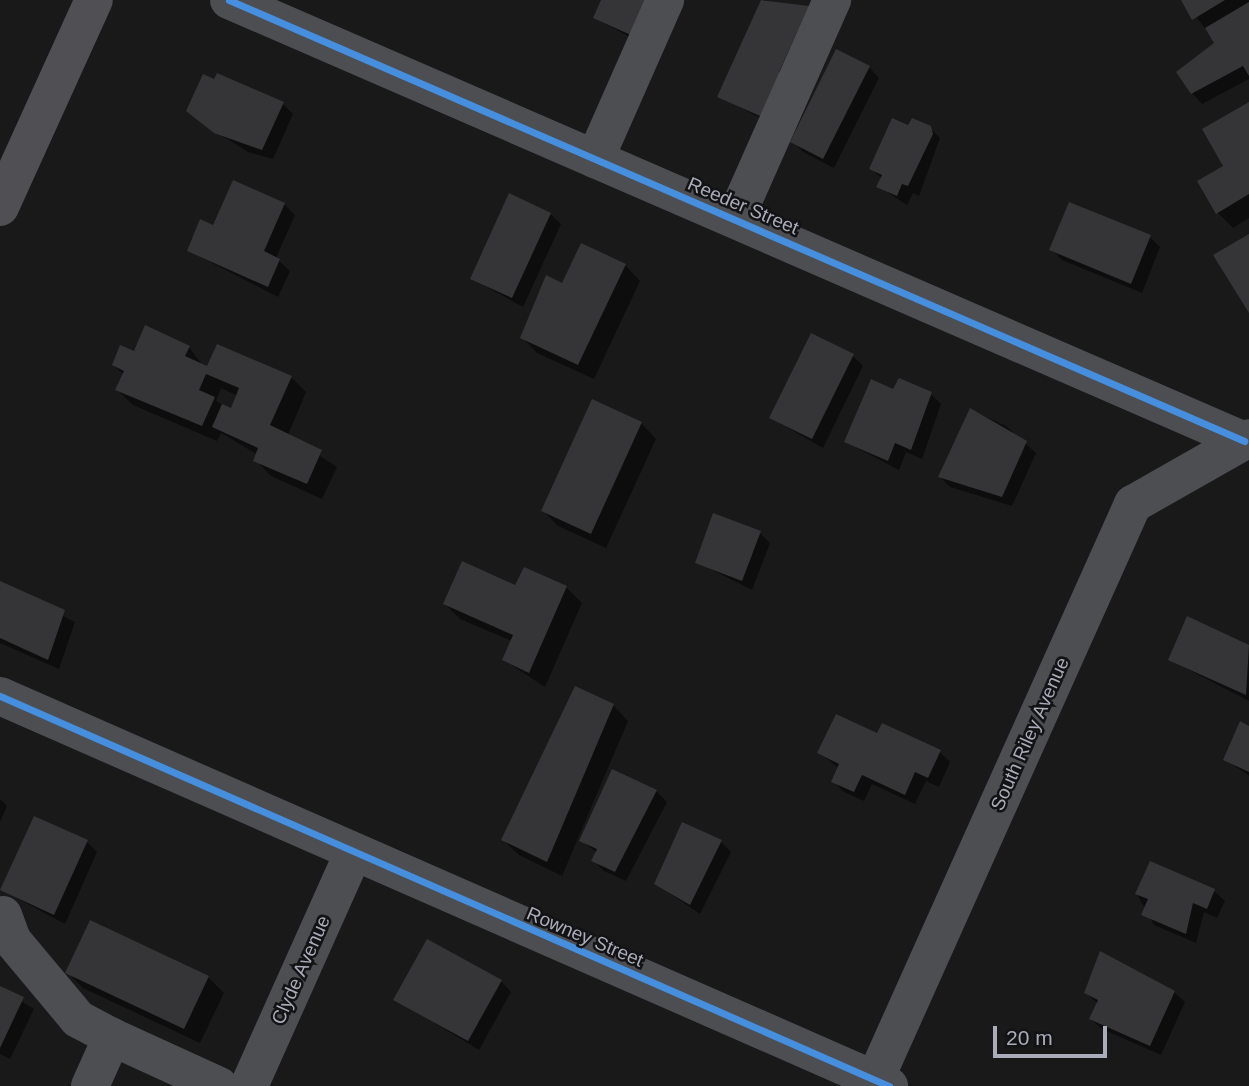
<!DOCTYPE html>
<style>
body{margin:0}
#map{position:relative;width:1249px;height:1086px;overflow:hidden;background:#191919;font-family:Arial,sans-serif}
div>[style]{position:absolute}
.shadow>*{inset:0;background:#0007}
.building>*{inset:0;background:#353537}
.minor>*{height:38px;margin:-19px;padding:0 19px;transform-origin:19px;border-radius:19px;background:#4d4e52}
.major>*{height:38px;margin:-19px;padding:0 19px;transform-origin:19px;border-radius:19px;background:#4f4f54}
.cycleway>*{height:7px;margin:-3.5px;padding:0 3.5px;transform-origin:3.5px;border-radius:3.5px;background:#468fdf}
span{translate:-50% -50%;white-space:nowrap;text-align:center;line-height:1.15;-webkit-text-stroke:5px #131315;paint-order:stroke}
.street-label{font-size:19px;color:#aaacba}
.scale{position:absolute;left:993px;top:1026px;width:114px;height:32px;box-sizing:border-box;border:4px solid #aaacba;border-top:0;padding-left:9px;font-size:21px;line-height:24px;white-space:nowrap;color:#aaacba;-webkit-text-stroke:5px #131315;paint-order:stroke}
</style>
<div id="map">
<div class="shadow">
<i style="clip-path:polygon(603px 0,644px 45px,595px 18px)"></i>
<i style="clip-path:polygon(763px 0,808px 7px,780px 129px,719px 96px)"></i>
<i style="clip-path:polygon(1183px 0,1249px 0,1249px 79px,1202px 104px,1192px 93px,1217px 44px)"></i>
<i style="clip-path:polygon(869px 67px,879px 78px,834px 168px,803px 152px,792px 141px)"></i>
<i style="clip-path:polygon(283px 104px,293px 114px,273px 159px,248px 152px,199px 121px)"></i>
<i style="clip-path:polygon(1249px 104px,1249px 218px,1233px 228px,1217px 212px)"></i>
<i style="clip-path:polygon(909px 127px,930px 128px,940px 138px,919px 196px,913px 193px,907px 205px,879px 187px,882px 179px,871px 168px)"></i>
<i style="clip-path:polygon(284px 204px,295px 215px,276px 258px,290px 271px,278px 297px,189px 251px,214px 228px)"></i>
<i style="clip-path:polygon(550px 214px,561px 224px,523px 307px,472px 279px)"></i>
<i style="clip-path:polygon(1150px 237px,1160px 247px,1142px 293px,1062px 260px,1052px 250px)"></i>
<i style="clip-path:polygon(625px 265px,640px 281px,594px 379px,537px 353px,522px 337px,563px 285px)"></i>
<i style="clip-path:polygon(evenodd,189px 347px,203px 366px,291px 377px,306px 392px,288px 435px,337px 467px,322px 499px,271px 476px,255px 460px,258px 455px,221px 433px,217px 441px,133px 405px,117px 390px,124px 375px,114px 365px,135px 353px,189px 347px,221px 388px,238px 396px,232px 410px,216px 401px,221px 388px)"></i>
<i style="clip-path:polygon(853px 356px,863px 366px,823px 448px,771px 418px)"></i>
<i style="clip-path:polygon(894px 391px,931px 394px,941px 404px,922px 459px,906px 452px,899px 470px,846px 442px)"></i>
<i style="clip-path:polygon(971px 410px,1006px 426px,1036px 453px,1012px 506px,950px 487px,940px 477px)"></i>
<i style="clip-path:polygon(641px 423px,656px 439px,606px 548px,558px 526px,543px 511px)"></i>
<i style="clip-path:polygon(760px 533px,770px 543px,752px 590px,697px 562px)"></i>
<i style="clip-path:polygon(0 583px,75px 622px,59px 669px,0 643px)"></i>
<i style="clip-path:polygon(516px 587px,566px 587px,582px 603px,545px 687px,504px 660px,512px 641px,460px 619px,445px 604px)"></i>
<i style="clip-path:polygon(1188px 619px,1249px 647px,1249px 701px,1170px 660px)"></i>
<i style="clip-path:polygon(613px 705px,628px 721px,562px 876px,519px 855px,503px 840px)"></i>
<i style="clip-path:polygon(1249px 728px,1249px 776px,1225px 759px)"></i>
<i style="clip-path:polygon(878px 735px,940px 752px,950px 762px,939px 787px,926px 781px,915px 804px,872px 784px,864px 801px,844px 792px,833px 781px,839px 768px,819px 753px)"></i>
<i style="clip-path:polygon(656px 791px,667px 802px,626px 881px,604px 871px,593px 860px,597px 853px,581px 840px)"></i>
<i style="clip-path:polygon(0 799px,7px 806px,0 822px)"></i>
<i style="clip-path:polygon(87px 842px,97px 852px,65px 924px,2px 890px)"></i>
<i style="clip-path:polygon(721px 842px,731px 852px,700px 914px,656px 884px)"></i>
<i style="clip-path:polygon(1214px 891px,1225px 901px,1217px 918px,1204px 912px,1196px 943px,1154px 925px,1137px 894px)"></i>
<i style="clip-path:polygon(68px 973px,208px 977px,224px 993px,200px 1043px,83px 988px)"></i>
<i style="clip-path:polygon(501px 981px,511px 992px,479px 1050px,395px 999px)"></i>
<i style="clip-path:polygon(0 988px,34px 1009px,10px 1059px,0 1054px)"></i>
<i style="clip-path:polygon(1174px 992px,1185px 1002px,1161px 1055px,1102px 1029px,1091px 1019px,1098px 1004px,1086px 993px)"></i>
</div>
<div class="building">
<i style="clip-path:polygon(601px 0,649px 0,633px 36px,593px 18px)"></i>
<i style="clip-path:polygon(761px 0,809px 6px,779px 72px,789px 77px,769px 120px,717px 97px)"></i>
<i style="clip-path:polygon(1181px 0,1225px 0,1192px 20px)"></i>
<i style="clip-path:polygon(1249px 2px,1249px 76px,1243px 66px,1191px 94px,1176px 72px,1214px 43px,1205px 28px)"></i>
<i style="clip-path:polygon(836px 49px,870px 66px,823px 159px,790px 142px)"></i>
<i style="clip-path:polygon(217px 73px,284px 102px,262px 150px,214px 133px,186px 111px,203px 74px,214px 79px)"></i>
<i style="clip-path:polygon(1249px 102px,1249px 194px,1216px 214px,1197px 181px,1223px 166px,1202px 129px)"></i>
<i style="clip-path:polygon(892px 118px,908px 125px,912px 118px,931px 126px,933px 134px,908px 186px,902px 184px,897px 196px,876px 187px,882px 175px,869px 169px)"></i>
<i style="clip-path:polygon(233px 180px,285px 203px,264px 251px,280px 259px,268px 287px,187px 251px,200px 219px,213px 225px)"></i>
<i style="clip-path:polygon(509px 193px,551px 213px,512px 298px,470px 279px)"></i>
<i style="clip-path:polygon(1069px 202px,1151px 235px,1131px 284px,1049px 250px)"></i>
<i style="clip-path:polygon(1249px 234px,1249px 313px,1213px 255px)"></i>
<i style="clip-path:polygon(581px 243px,626px 264px,578px 365px,520px 338px,546px 275px,562px 283px)"></i>
<i style="clip-path:polygon(145px 325px,190px 346px,185px 356px,207px 366px,217px 344px,292px 376px,270px 425px,322px 450px,307px 484px,253px 461px,258px 448px,212px 427px,222px 404px,231px 408px,239px 388px,206px 374px,199px 390px,215px 397px,202px 426px,115px 390px,124px 371px,112px 365px,120px 345px,134px 351px)"></i>
<i style="clip-path:polygon(811px 333px,854px 354px,812px 439px,769px 418px)"></i>
<i style="clip-path:polygon(899px 378px,932px 392px,911px 450px,895px 443px,888px 461px,844px 442px,871px 379px,893px 389px)"></i>
<i style="clip-path:polygon(592px 399px,642px 422px,591px 534px,541px 511px)"></i>
<i style="clip-path:polygon(970px 408px,1027px 441px,1002px 497px,938px 477px)"></i>
<i style="clip-path:polygon(713px 513px,761px 531px,742px 581px,695px 563px)"></i>
<i style="clip-path:polygon(462px 561px,515px 585px,524px 567px,567px 586px,529px 673px,502px 660px,513px 635px,443px 604px)"></i>
<i style="clip-path:polygon(0 581px,65px 610px,48px 660px,0 638px)"></i>
<i style="clip-path:polygon(1187px 616px,1249px 645px,1246px 695px,1168px 660px)"></i>
<i style="clip-path:polygon(575px 686px,614px 704px,547px 862px,501px 840px)"></i>
<i style="clip-path:polygon(836px 714px,877px 733px,882px 723px,941px 750px,928px 778px,915px 772px,905px 795px,862px 775px,854px 792px,831px 782px,839px 764px,817px 753px)"></i>
<i style="clip-path:polygon(1240px 721px,1249px 726px,1249px 772px,1223px 760px)"></i>
<i style="clip-path:polygon(612px 769px,657px 790px,615px 872px,591px 861px,597px 849px,579px 841px)"></i>
<i style="clip-path:polygon(34px 816px,88px 840px,54px 915px,0 890px)"></i>
<i style="clip-path:polygon(682px 822px,722px 840px,690px 905px,654px 884px)"></i>
<i style="clip-path:polygon(1150px 861px,1215px 889px,1207px 909px,1193px 903px,1186px 934px,1141px 915px,1148px 899px,1135px 894px)"></i>
<i style="clip-path:polygon(90px 920px,209px 976px,184px 1029px,65px 973px)"></i>
<i style="clip-path:polygon(427px 939px,502px 980px,468px 1041px,393px 1000px)"></i>
<i style="clip-path:polygon(1100px 951px,1175px 991px,1150px 1046px,1089px 1019px,1098px 1000px,1084px 993px)"></i>
<i style="clip-path:polygon(0 986px,24px 997px,0 1048px)"></i>
</div>
<div class="minor">
<i style="left:229px;top:0;width:1107px;rotate:23.48deg"></i>
<i style="left:595px;top:159px;width:174px;rotate:-66.2deg"></i>
<i style="left:735px;top:219px;width:240px;rotate:-66.1deg"></i>
<i style="left:0;top:696px;width:971px;rotate:23.69deg"></i>
<i style="left:3px;top:915px;width:27px;rotate:70deg"></i>
<i style="left:12px;top:940px;width:103px;rotate:50.1deg"></i>
<i style="left:78px;top:1019px;width:38px;rotate:28deg"></i>
<i style="left:90px;top:1086px;width:54px;rotate:-65.8deg"></i>
<i style="left:112px;top:1037px;width:118px;rotate:24.6deg"></i>
<i style="left:249px;top:1086px;width:254px;rotate:-65.9deg"></i>
<i style="left:872px;top:1086px;width:638px;rotate:-65.85deg"></i>
<i style="left:1133px;top:504px;width:133px;rotate:-29.6deg"></i>
</div>
<div class="major">
<i style="left:0;top:207px;width:227px;rotate:-65.6deg"></i>
</div>
<div class="cycleway">
<i style="left:229px;top:0;width:1107px;rotate:23.48deg"></i>
<i style="left:0;top:696px;width:971px;rotate:23.69deg"></i>
</div>
<div class="street-label">
<span style="left:743px;top:206px;rotate:23deg">Reeder Street</span>
<span style="left:1030px;top:734px;rotate:-66deg">South Riley Avenue</span>
<span style="left:585px;top:937px;rotate:23deg">Rowney Street</span>
<span style="left:301px;top:970px;rotate:-66deg">Clyde Avenue</span>
</div>
<div class="scale">20 m</div>
</div>
